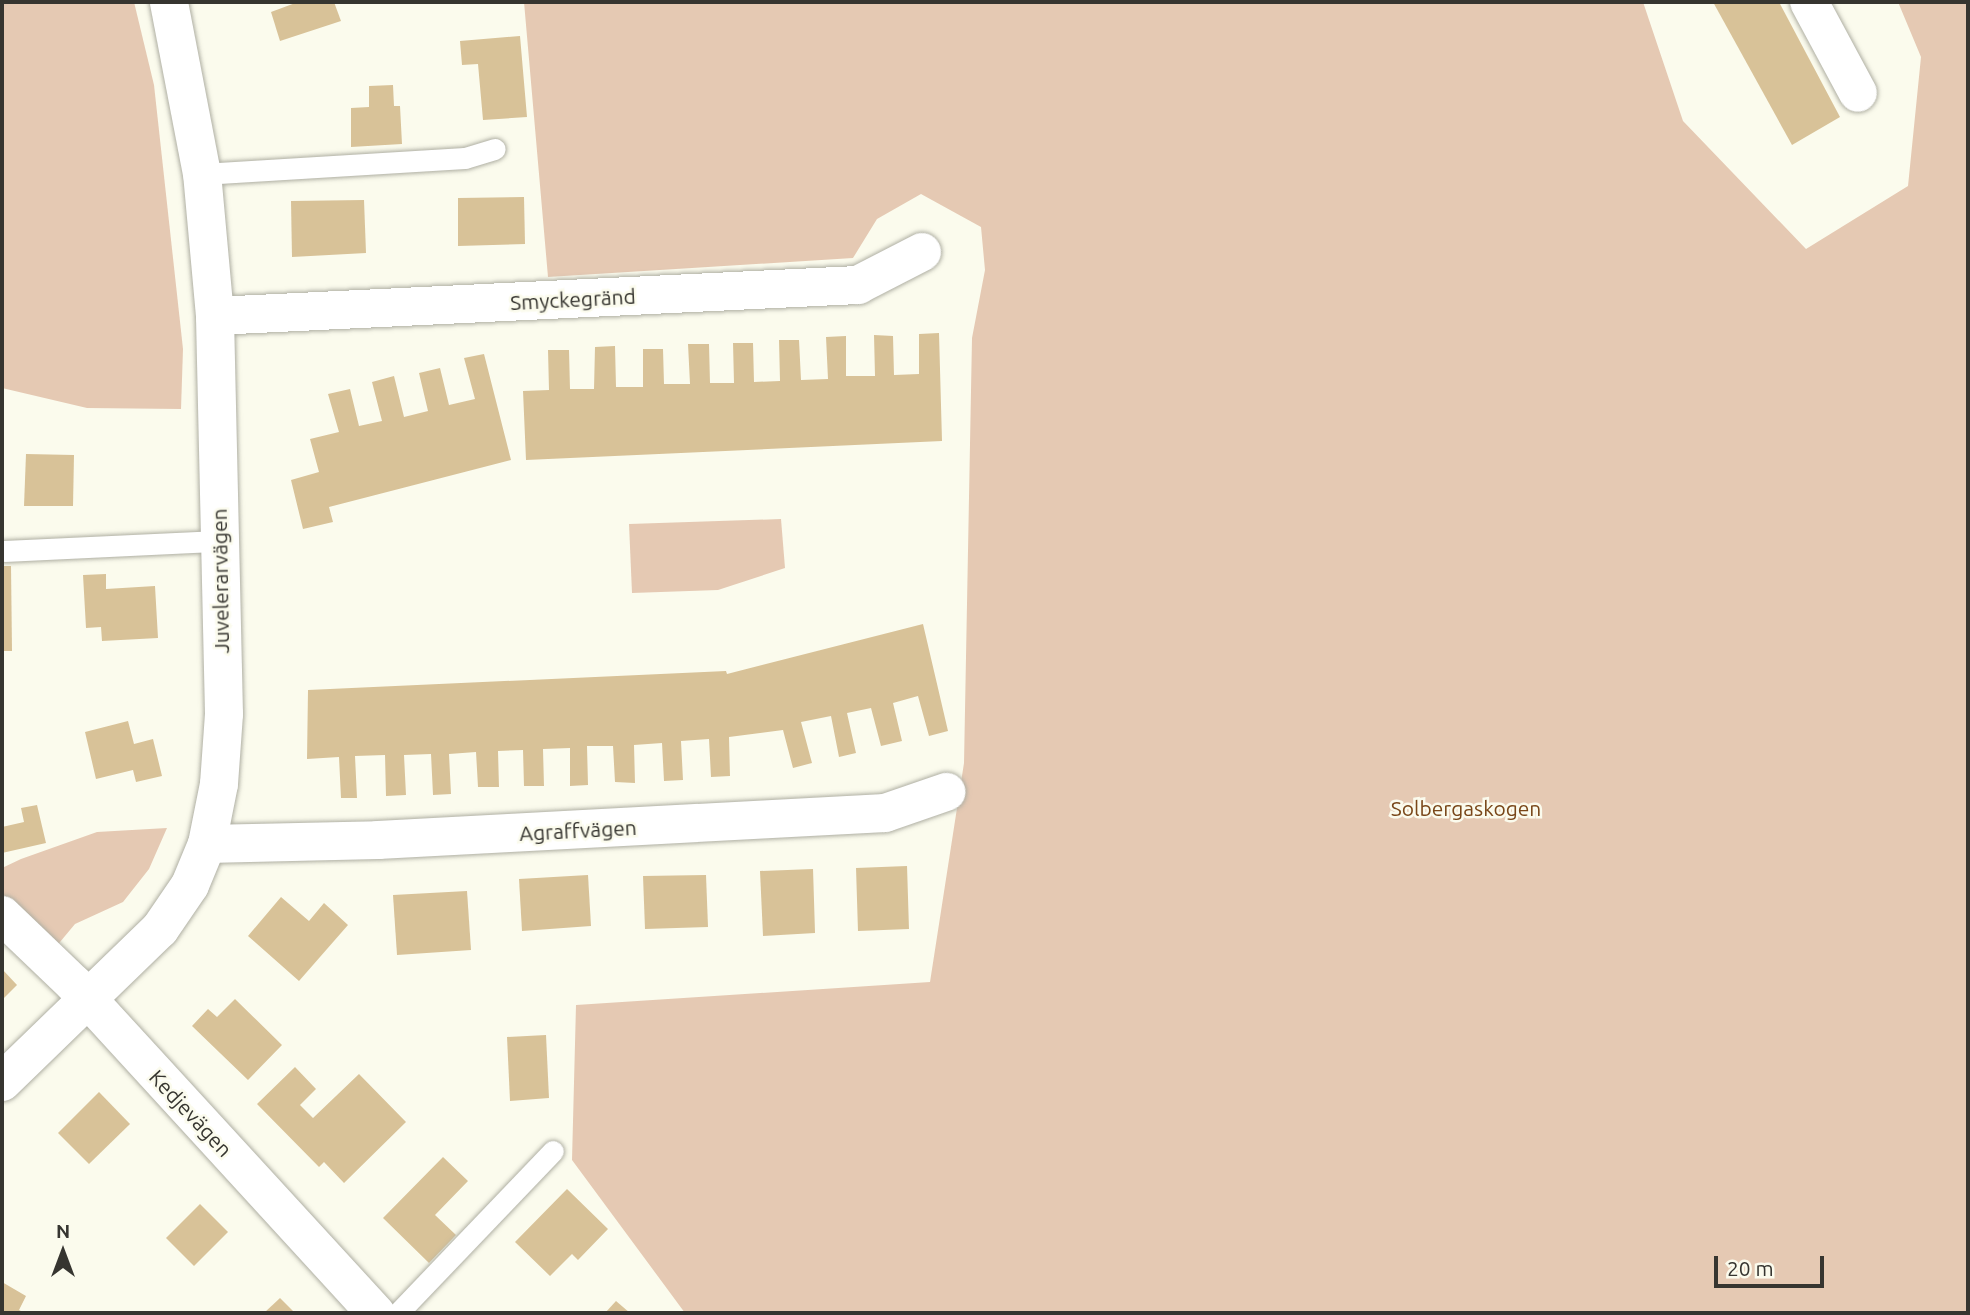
<!DOCTYPE html>
<meta charset="utf-8">
<style>
body{margin:0}
#map{position:relative;width:1970px;height:1315px;overflow:hidden;background:#fbfbed;font-family:Ubuntu,sans-serif}
div>[style]{position:absolute}
.green>*{inset:0;background:#e5c9b3}
.building>*{inset:0;background:#d8c298}
.roads{filter:drop-shadow(0 0 2px #afafa3) drop-shadow(0 0 2px #afafa3)}
.service>*{height:21px;margin:-10.5px;padding:0 10.5px;transform-origin:10.5px;border-radius:10.5px;background:#fff}
.minor>*{height:38px;margin:-19px;padding:0 19px;transform-origin:19px;border-radius:19px;background:#fff}
span{translate:-50% -50%;white-space:nowrap;text-align:center;line-height:1.15;-webkit-text-stroke:5px #fbfbed;paint-order:stroke}
.street-label{font-size:21px;color:#363530}
.park-label{font-size:21px;color:#794719}
.frame{position:absolute;inset:0;border:4px solid #363530;pointer-events:none}
.north{position:absolute;left:28px;top:1217px;width:70px;height:70px;-webkit-text-stroke:5px #fbfbed;paint-order:stroke;rotate:0deg;font-size:19px;font-weight:700;line-height:28px;text-align:center;color:#363530}
.north::after{content:'';display:block;margin:auto;width:24px;height:32px;background:#363530;clip-path:polygon(50% 0,100% 100%,50% 72%,0 100%)}
.scale{position:absolute;left:1714px;top:1256px;width:110px;height:32px;box-sizing:border-box;border:4px solid #363530;border-top:0;padding-left:9px;font-size:21px;line-height:24px;white-space:nowrap;color:#363530;-webkit-text-stroke:5px #fbfbed;paint-order:stroke}
</style>
<div id="map">
<div class="green">
<i style="clip-path:polygon(2px 2px,134px 2px,154px 85px,183px 349px,181px 409px,87px 408px,2px 388px)"></i>
<i style="clip-path:polygon(524px 2px,1643px 2px,1683px 121px,1806px 249px,1908px 186px,1921px 57px,1898px 2px,1968px 2px,1968px 1313px,685px 1313px,572px 1160px,576px 1005px,930px 982px,964px 763px,972px 338px,985px 270px,981px 227px,921px 194px,877px 219px,853px 258px,548px 277px)"></i>
<i style="clip-path:polygon(781px 519px,785px 568px,718px 590px,632px 593px,629px 524px)"></i>
<i style="clip-path:polygon(167px 828px,149px 869px,123px 902px,75px 924px,55px 948px,2px 895px,2px 868px,21px 859px,97px 832px)"></i>
</div>
<div class="building">
<i style="clip-path:polygon(298px 2px,334px 2px,341px 21px,280px 41px,271px 12px)"></i>
<i style="clip-path:polygon(1713px 2px,1779px 2px,1840px 117px,1792px 145px)"></i>
<i style="clip-path:polygon(520px 36px,527px 117px,483px 120px,478px 64px,462px 65px,460px 41px)"></i>
<i style="clip-path:polygon(393px 85px,394px 106px,400px 106px,402px 144px,351px 147px,351px 108px,369px 107px,369px 86px)"></i>
<i style="clip-path:polygon(524px 197px,525px 244px,458px 246px,458px 198px)"></i>
<i style="clip-path:polygon(364px 200px,366px 253px,292px 257px,291px 201px)"></i>
<i style="clip-path:polygon(939px 333px,942px 441px,526px 460px,523px 391px,549px 390px,548px 350px,569px 350px,570px 389px,594px 389px,595px 347px,615px 346px,616px 387px,643px 387px,643px 349px,663px 349px,664px 384px,690px 384px,688px 344px,709px 344px,710px 383px,734px 383px,733px 343px,753px 343px,754px 382px,780px 381px,779px 340px,799px 340px,801px 380px,828px 379px,826px 337px,846px 336px,846px 376px,875px 376px,874px 335px,893px 336px,894px 375px,919px 374px,919px 334px)"></i>
<i style="clip-path:polygon(484px 354px,511px 460px,329px 507px,333px 522px,303px 529px,291px 480px,319px 472px,310px 439px,339px 432px,328px 394px,350px 389px,359px 426px,382px 421px,372px 382px,394px 376px,404px 417px,428px 411px,419px 373px,440px 368px,449px 405px,475px 399px,464px 358px)"></i>
<i style="clip-path:polygon(26px 454px,74px 455px,73px 506px,24px 506px)"></i>
<i style="clip-path:polygon(2px 566px,11px 566px,12px 651px,2px 651px)"></i>
<i style="clip-path:polygon(106px 574px,106px 589px,155px 586px,158px 638px,102px 641px,101px 627px,86px 628px,83px 575px)"></i>
<i style="clip-path:polygon(923px 624px,948px 731px,929px 736px,918px 696px,893px 703px,902px 741px,881px 746px,871px 708px,847px 713px,856px 753px,839px 757px,831px 716px,801px 722px,812px 763px,793px 768px,783px 730px,729px 737px,730px 776px,711px 777px,709px 739px,681px 741px,683px 780px,664px 781px,662px 743px,634px 745px,635px 783px,615px 782px,613px 746px,587px 746px,588px 785px,570px 786px,570px 748px,543px 749px,544px 786px,524px 786px,523px 750px,498px 751px,499px 787px,478px 787px,476px 752px,449px 754px,451px 794px,433px 795px,431px 754px,404px 755px,406px 795px,386px 796px,385px 755px,355px 756px,357px 798px,341px 798px,339px 757px,307px 759px,308px 690px,726px 671px,727px 674px)"></i>
<i style="clip-path:polygon(128px 721px,134px 744px,153px 739px,162px 776px,136px 782px,133px 770px,96px 779px,85px 732px)"></i>
<i style="clip-path:polygon(37px 805px,46px 843px,2px 853px,2px 827px,24px 822px,21px 808px)"></i>
<i style="clip-path:polygon(907px 866px,909px 929px,858px 931px,856px 868px)"></i>
<i style="clip-path:polygon(813px 869px,815px 933px,763px 936px,760px 871px)"></i>
<i style="clip-path:polygon(588px 875px,591px 926px,522px 931px,519px 879px)"></i>
<i style="clip-path:polygon(706px 875px,708px 927px,645px 929px,643px 876px)"></i>
<i style="clip-path:polygon(467px 891px,471px 950px,397px 955px,393px 895px)"></i>
<i style="clip-path:polygon(281px 897px,309px 921px,324px 903px,348px 925px,299px 981px,248px 936px)"></i>
<i style="clip-path:polygon(2px 969px,17px 985px,2px 1000px)"></i>
<i style="clip-path:polygon(235px 999px,282px 1045px,248px 1080px,192px 1026px,208px 1009px,217px 1017px)"></i>
<i style="clip-path:polygon(546px 1035px,549px 1098px,510px 1101px,507px 1037px)"></i>
<i style="clip-path:polygon(295px 1067px,316px 1089px,300px 1105px,313px 1118px,359px 1074px,406px 1122px,344px 1183px,324px 1162px,319px 1167px,257px 1104px)"></i>
<i style="clip-path:polygon(99px 1092px,130px 1124px,89px 1164px,58px 1133px)"></i>
<i style="clip-path:polygon(443px 1157px,468px 1181px,435px 1215px,456px 1235px,429px 1263px,383px 1218px)"></i>
<i style="clip-path:polygon(567px 1189px,608px 1229px,578px 1260px,572px 1254px,550px 1276px,515px 1242px)"></i>
<i style="clip-path:polygon(200px 1204px,228px 1232px,194px 1266px,166px 1238px)"></i>
<i style="clip-path:polygon(2px 1282px,26px 1296px,19px 1310px,25px 1313px,2px 1313px)"></i>
<i style="clip-path:polygon(280px 1298px,295px 1313px,264px 1313px)"></i>
<i style="clip-path:polygon(616px 1301px,630px 1313px,605px 1313px)"></i>
</div>
<div class="roads">
<div class="service">
<i style="left:202px;top:174px;width:263px;rotate:-3.5deg"></i>
<i style="left:465px;top:158px;width:31px;rotate:-17deg"></i>
<i style="left:4px;top:551px;width:215px;rotate:-2.7deg"></i>
<i style="left:398px;top:1313px;width:224px;rotate:-46.3deg"></i>
</div>
<div class="minor">
<i style="left:1809px;top:2px;width:103px;rotate:61.7deg"></i>
<i style="left:215px;top:316px;width:644px;rotate:-2.76deg"></i>
<i style="left:858px;top:285px;width:72px;rotate:-27.3deg"></i>
<i style="left:207px;top:844px;width:171px;rotate:-1.3deg"></i>
<i style="left:378px;top:840px;width:508px;rotate:-3.05deg"></i>
<i style="left:885px;top:813px;width:65px;rotate:-19deg"></i>
<i style="left:2px;top:915px;width:100px;rotate:43.8deg"></i>
<i style="left:74px;top:984px;width:447px;rotate:47.5deg"></i>
<i style="left:2px;top:1082px;width:220px;rotate:-44.1deg"></i>
<i style="left:160px;top:929px;width:53px;rotate:-55.7deg"></i>
<i style="left:190px;top:885px;width:44px;rotate:-67.5deg"></i>
<i style="left:207px;top:844px;width:61px;rotate:-78.7deg"></i>
<i style="left:219px;top:784px;width:70px;rotate:-85.9deg"></i>
<i style="left:224px;top:714px;width:398px;rotate:-91.3deg"></i>
<i style="left:215px;top:316px;width:143px;rotate:-95.2deg"></i>
<i style="left:202px;top:174px;width:175px;rotate:-100.9deg"></i>
</div>
</div>
<div class="street-label">
<span style="left:573px;top:299px;rotate:-3deg">Smyckegränd</span>
<span style="left:220px;top:581px;rotate:-91deg">Juvelerarvägen</span>
<span style="left:578px;top:830px;rotate:-3deg">Agraffvägen</span>
<span style="left:191px;top:1113px;rotate:47deg">Kedjevägen</span>
</div>
<div class="park-label">
<span style="left:1466px;top:808px">Solbergaskogen</span>
</div>
<div class="frame"></div>
<div class="north">N</div>
<div class="scale">20 m</div>
</div>
